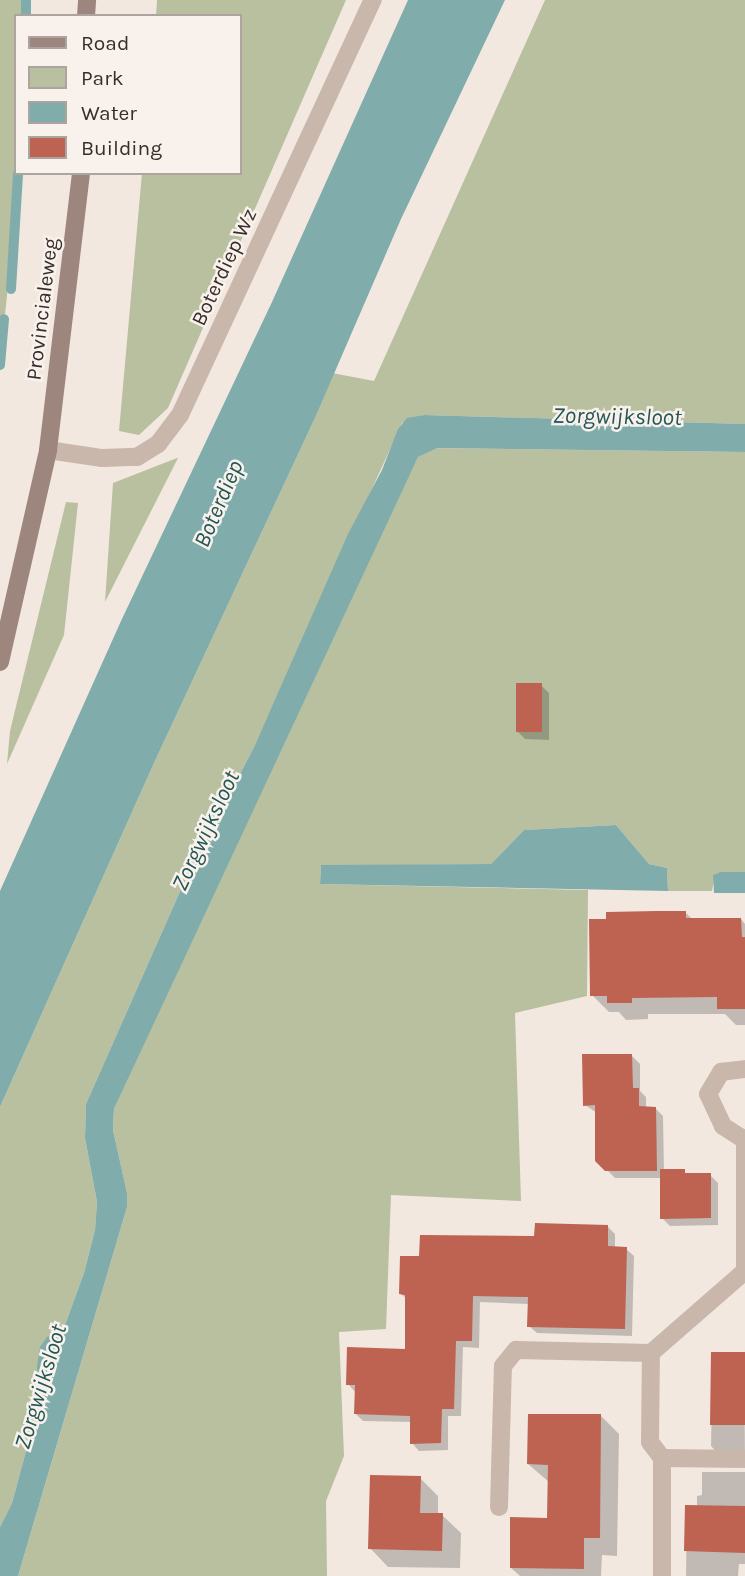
<!DOCTYPE html>
<style>
body{margin:0}
#map{position:relative;width:745px;height:1576px;overflow:hidden;background:#f2e8e0;font-family:Karla,sans-serif}
div>[style]{position:absolute}
.green>*{inset:0;background:#b8c0a0}
.water>*{inset:0;background:#80adab}
.shadow>*{inset:0;background:#0003}
.stream>*{height:10px;margin:-5px;padding:0 5px;transform-origin:5px;border-radius:5px;background:#80adab}
.building>*{inset:0;background:#be6251}
.minor>*{height:18px;margin:-9px;padding:0 9px;transform-origin:9px;border-radius:9px;background:#c9b7ac}
.secondary>*{height:18px;margin:-9px;padding:0 9px;transform-origin:9px;border-radius:9px;background:#9d867d}
span{translate:-50% -50%;white-space:nowrap;text-align:center;line-height:1.15;-webkit-text-stroke:5px #f9f2ec;paint-order:stroke}
.street-label{font-size:21px;color:#382e2b}
.water-label{font-size:23px;color:#225756;font-style:italic}
.legend{position:absolute;left:14px;top:14px;width:228px;height:161px;box-sizing:border-box;background:#f9f2ec;border:2px solid #aca49f;margin:0;padding:9px 12px;list-style:none;font-size:21px;color:#382e2b}
.legend li{display:flex;align-items:center;gap:14px;height:35px}
.legend b{width:35px;border:2px solid #aca49f}
</style>
<div id="map">
<div class="green">
<i style="clip-path:polygon(0 0,28px 0,29px 16px,16px 16px,16px 173px,20px 173px,0 362px)"></i>
<i style="clip-path:polygon(157px 0,346px 0,168px 408px,139px 435px,119px 431px,142px 173px,240px 173px,240px 16px,156px 16px)"></i>
<i style="clip-path:polygon(545px 0,745px 0,745px 424px,425px 415px,402px 423px,255px 745px,182px 887px,86px 1104px,85px 1138px,97px 1202px,95px 1230px,84px 1273px,65px 1325px,52px 1333px,39px 1355px,39px 1403px,12px 1503px,0 1527px,0 1107px,154px 763px,314px 420px,332px 373px,374px 381px)"></i>
<i style="clip-path:polygon(430px 448px,745px 452px,745px 872px,715px 874px,712px 891px,668px 891px,667px 868px,649px 864px,616px 825px,524px 830px,491px 864px,321px 866px,320px 884px,588px 890px,587px 996px,515px 1013px,521px 1201px,391px 1195px,386px 1329px,339px 1332px,344px 1456px,326px 1501px,327px 1576px,18px 1576px,127px 1207px,127px 1193px,113px 1130px,114px 1109px,384px 523px,418px 457px)"></i>
<i style="clip-path:polygon(177px 458px,178px 458px,105px 602px,113px 483px)"></i>
<i style="clip-path:polygon(66px 502px,78px 503px,64px 635px,7px 764px,10px 731px)"></i>
</div>
<div class="water">
<i style="clip-path:polygon(408px 0,505px 0,401px 219px,314px 420px,154px 763px,0 1107px,0 891px,121px 621px,272px 302px)"></i>
<i style="clip-path:polygon(425px 415px,745px 424px,745px 452px,437px 448px,418px 457px,114px 1109px,113px 1130px,127px 1193px,127px 1207px,18px 1576px,0 1576px,0 1527px,12px 1503px,39px 1403px,37px 1367px,40px 1347px,47px 1337px,65px 1325px,84px 1273px,95px 1230px,97px 1202px,85px 1138px,86px 1104px,182px 887px,255px 745px,348px 534px,382px 470px,398px 429px,407px 418px)"></i>
<i style="clip-path:polygon(616px 825px,649px 864px,667px 868px,668px 891px,320px 884px,321px 865px,491px 864px,524px 830px)"></i>
<i style="clip-path:polygon(721px 872px,745px 872px,745px 893px,714px 893px,713px 875px)"></i>
</div>
<div class="shadow">
<i style="clip-path:polygon(541px 685px,549px 693px,549px 740px,525px 739px,517px 731px)"></i>
<i style="clip-path:polygon(685px 912px,693px 920px,741px 919px,745px 924px,745px 1025px,736px 1025px,725px 1014px,648px 1014px,648px 1019px,626px 1020px,619px 1012px,609px 1012px,592px 995px)"></i>
<i style="clip-path:polygon(632px 1056px,640px 1064px,640px 1091px,646px 1097px,646px 1108px,655px 1108px,663px 1116px,664px 1171px,710px 1175px,718px 1183px,718px 1225px,670px 1226px,662px 1218px,662px 1178px,615px 1178px,597px 1160px,597px 1113px,585px 1105px)"></i>
<i style="clip-path:polygon(608px 1227px,615px 1234px,615px 1248px,626px 1249px,634px 1256px,632px 1336px,537px 1333px,529px 1326px,529px 1304px,480px 1302px,479px 1348px,463px 1347px,461px 1416px,448px 1416px,448px 1450px,419px 1451px,412px 1443px,412px 1422px,363px 1421px,356px 1414px,356px 1393px,348px 1384px,407px 1351px,407px 1299px,401px 1294px,421px 1258px)"></i>
<i style="clip-path:polygon(744px 1344px,745px 1459px,723px 1459px,711px 1446px,713px 1353px,744px 1354px)"></i>
<i style="clip-path:polygon(601px 1416px,619px 1434px,617px 1556px,602px 1555px,601px 1576px,520px 1576px,511px 1568px,549px 1520px,549px 1482px,528px 1464px)"></i>
<i style="clip-path:polygon(702px 1472px,745px 1472px,745px 1564px,739px 1564px,738px 1576px,686px 1576px,687px 1507px,697px 1507px,697px 1496px,702px 1495px)"></i>
<i style="clip-path:polygon(420px 1478px,438px 1496px,438px 1515px,442px 1515px,461px 1533px,460px 1568px,388px 1567px,370px 1548px)"></i>
</div>
<div class="stream">
<i style="left:26px;top:0;width:16px;rotate:90deg"></i>
<i style="left:11px;top:289px;width:116px;rotate:-86.5deg"></i>
<i style="left:0;top:365px;width:46px;rotate:-85deg"></i>
</div>
<div class="building">
<i style="clip-path:polygon(516px 683px,542px 683px,542px 732px,516px 732px)"></i>
<i style="clip-path:polygon(657px 911px,686px 911px,686px 918px,741px 918px,742px 937px,745px 937px,745px 1009px,717px 1009px,717px 997px,632px 998px,632px 1003px,607px 1003px,607px 996px,590px 996px,589px 919px,606px 919px,606px 912px)"></i>
<i style="clip-path:polygon(582px 1054px,632px 1054px,633px 1088px,639px 1088px,639px 1106px,656px 1107px,657px 1171px,605px 1171px,595px 1161px,595px 1105px,583px 1106px)"></i>
<i style="clip-path:polygon(660px 1169px,685px 1169px,685px 1173px,711px 1173px,711px 1218px,660px 1219px)"></i>
<i style="clip-path:polygon(535px 1223px,608px 1225px,608px 1246px,627px 1247px,625px 1329px,527px 1327px,528px 1297px,473px 1296px,472px 1341px,456px 1341px,454px 1409px,442px 1409px,441px 1443px,410px 1444px,410px 1416px,354px 1414px,355px 1385px,346px 1385px,347px 1347px,405px 1349px,405px 1295px,399px 1294px,400px 1256px,419px 1256px,420px 1235px,534px 1236px)"></i>
<i style="clip-path:polygon(711px 1352px,745px 1352px,745px 1425px,710px 1425px)"></i>
<i style="clip-path:polygon(528px 1414px,601px 1414px,600px 1538px,584px 1538px,584px 1569px,510px 1568px,510px 1517px,547px 1518px,548px 1465px,527px 1464px)"></i>
<i style="clip-path:polygon(370px 1475px,421px 1476px,420px 1513px,443px 1513px,442px 1551px,368px 1549px)"></i>
<i style="clip-path:polygon(685px 1505px,745px 1506px,745px 1553px,684px 1551px)"></i>
</div>
<div class="minor">
<i style="left:48px;top:450px;width:55px;rotate:8.4deg"></i>
<i style="left:102px;top:458px;width:35px;rotate:-2deg"></i>
<i style="left:137px;top:457px;width:25px;rotate:-32deg"></i>
<i style="left:158px;top:444px;width:36px;rotate:-53deg"></i>
<i style="left:180px;top:415px;width:458px;rotate:-65.1deg"></i>
<i style="left:745px;top:1138px;width:130px;rotate:90deg"></i>
<i style="left:743px;top:1139px;width:24px;rotate:-147deg"></i>
<i style="left:723px;top:1126px;width:35px;rotate:-115deg"></i>
<i style="left:708px;top:1094px;width:26px;rotate:-59deg"></i>
<i style="left:721px;top:1072px;width:24px;rotate:-7deg"></i>
<i style="left:662px;top:1458px;width:83px;rotate:0.7deg"></i>
<i style="left:499px;top:1507px;width:141px;rotate:-88.4deg"></i>
<i style="left:503px;top:1366px;width:21px;rotate:-51deg"></i>
<i style="left:516px;top:1350px;width:135px;rotate:1.3deg"></i>
<i style="left:662px;top:1576px;width:118px;rotate:-90deg"></i>
<i style="left:662px;top:1458px;width:20px;rotate:-127deg"></i>
<i style="left:650px;top:1442px;width:89px;rotate:-89.4deg"></i>
<i style="left:651px;top:1353px;width:125px;rotate:-41.1deg"></i>
</div>
<div class="secondary">
<i style="left:86px;top:16px;width:16px;rotate:-86deg"></i>
<i style="left:0;top:662px;width:217px;rotate:-77.2deg"></i>
<i style="left:48px;top:450px;width:279px;rotate:-83.2deg"></i>
</div>
<div class="street-label">
<span style="left:224px;top:267px;rotate:-65deg">Boterdiep Wz</span>
<span style="left:42px;top:309px;rotate:-83deg">Provincialeweg</span>
</div>
<div class="water-label">
<span style="left:617px;top:417px;rotate:1deg">Zorgwijksloot</span>
<span style="left:219px;top:504px;rotate:-67deg">Boterdiep</span>
<span style="left:206px;top:831px;rotate:-65deg">Zorgwijksloot</span>
<span style="left:41px;top:1387px;rotate:-73deg">Zorgwijksloot</span>
</div>
<ul class="legend">
<li><b style="height:9px;background:#9d867d"></b>Road</li>
<li><b style="height:19px;background:#b8c0a0"></b>Park</li>
<li><b style="height:19px;background:#80adab"></b>Water</li>
<li><b style="height:19px;background:#be6251"></b>Building</li>
</ul>
</div>
